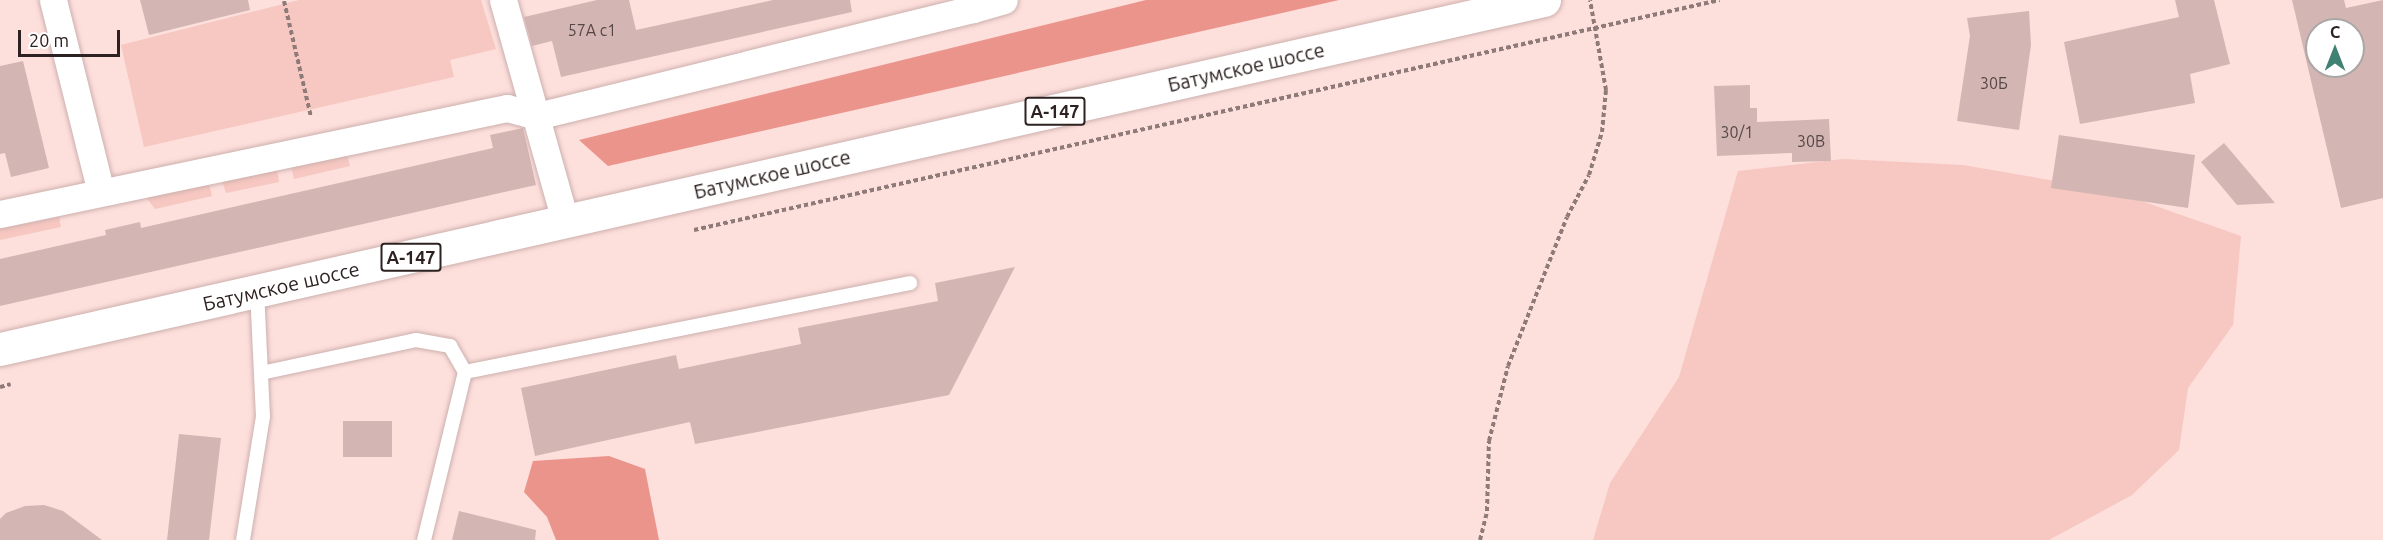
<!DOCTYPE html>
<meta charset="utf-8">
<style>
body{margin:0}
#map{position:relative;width:2383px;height:540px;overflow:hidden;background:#fddfdc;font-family:Ubuntu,sans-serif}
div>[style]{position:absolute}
.green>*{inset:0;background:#f7c7c1}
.forest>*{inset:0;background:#eb948b}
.building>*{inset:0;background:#d3b6b3}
.path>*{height:4px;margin-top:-2px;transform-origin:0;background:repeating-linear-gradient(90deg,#8e7a78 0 4.5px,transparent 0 7.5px)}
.roads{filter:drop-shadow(0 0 2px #ccb0ad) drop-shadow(0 0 2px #ccb0ad)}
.service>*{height:14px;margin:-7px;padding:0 7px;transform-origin:7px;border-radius:7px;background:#fff}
.minor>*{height:27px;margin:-13.5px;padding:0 13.5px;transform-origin:13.5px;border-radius:13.5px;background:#fff}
.trunk>*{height:33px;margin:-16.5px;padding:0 16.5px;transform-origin:16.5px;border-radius:16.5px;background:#fff}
span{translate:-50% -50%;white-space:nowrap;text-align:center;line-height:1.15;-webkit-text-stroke:6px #fff;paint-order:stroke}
.number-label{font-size:16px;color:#564746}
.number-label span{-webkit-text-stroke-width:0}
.shield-label span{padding:2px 4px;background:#fff;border:2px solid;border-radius:4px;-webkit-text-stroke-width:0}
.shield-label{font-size:18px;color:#2d2221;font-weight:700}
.street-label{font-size:20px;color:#2d2221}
.north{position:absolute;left:2305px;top:18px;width:60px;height:60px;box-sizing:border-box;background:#fff;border:2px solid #aba7a6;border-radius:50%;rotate:0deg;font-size:16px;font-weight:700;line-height:24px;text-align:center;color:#2d2221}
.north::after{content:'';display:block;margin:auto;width:21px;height:27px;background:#3f8172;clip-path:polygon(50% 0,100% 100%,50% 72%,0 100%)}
.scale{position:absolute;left:18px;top:30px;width:102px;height:27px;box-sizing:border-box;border:3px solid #2d2221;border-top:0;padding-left:8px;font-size:18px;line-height:21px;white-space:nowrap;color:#2d2221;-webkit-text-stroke:4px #fff;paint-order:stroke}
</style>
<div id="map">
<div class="green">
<i style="clip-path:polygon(299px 0,481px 0,496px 49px,450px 60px,454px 77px,144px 147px,121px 45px)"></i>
<i style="clip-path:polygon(347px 155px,350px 166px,294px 179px,291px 166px)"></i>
<i style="clip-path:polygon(1843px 159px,1963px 165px,2113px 191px,2241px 236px,2233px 325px,2188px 388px,2179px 450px,2132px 495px,2049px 540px,1593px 540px,1610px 483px,1679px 377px,1738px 171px)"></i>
<i style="clip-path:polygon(277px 169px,279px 182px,226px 193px,222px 181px)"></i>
<i style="clip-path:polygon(209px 184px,212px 196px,155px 209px,146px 197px)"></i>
<i style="clip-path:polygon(59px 217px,61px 227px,0 240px,0 229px)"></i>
</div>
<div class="forest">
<i style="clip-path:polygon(1146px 0,1339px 0,608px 166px,579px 140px)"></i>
<i style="clip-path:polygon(609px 456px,645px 469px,659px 540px,556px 540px,547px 517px,524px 492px,533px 461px)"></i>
</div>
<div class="building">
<i style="clip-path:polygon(140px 0,248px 0,250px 10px,149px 35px)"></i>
<i style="clip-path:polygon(597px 0,629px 0,636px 30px,773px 0,850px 0,852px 12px,561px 77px,552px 41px,532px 46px,524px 17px)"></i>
<i style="clip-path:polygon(2175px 0,2214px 0,2230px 64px,2190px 74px,2195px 103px,2080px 124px,2064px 42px,2179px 17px)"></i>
<i style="clip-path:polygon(evenodd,2292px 0,2344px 0,2346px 8px,2383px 0,2383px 198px,2341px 208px,2292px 0,2317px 30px,2353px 30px,2353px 66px,2317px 66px,2317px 30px)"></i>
<i style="clip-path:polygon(2029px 11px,2031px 45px,2019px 130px,1957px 121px,1970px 36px,1967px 18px)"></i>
<i style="clip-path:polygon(23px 61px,49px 168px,11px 177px,5px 153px,0 154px,0 66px)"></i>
<i style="clip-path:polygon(1750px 85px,1750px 108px,1757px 108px,1757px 122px,1829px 119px,1831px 161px,1792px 162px,1792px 153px,1717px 156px,1714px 86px)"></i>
<i style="clip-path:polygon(523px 128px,536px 185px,0 306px,0 259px,106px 235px,105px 230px,140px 222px,141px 228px,493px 148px,490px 135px)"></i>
<i style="clip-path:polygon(2059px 135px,2195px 155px,2188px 208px,2051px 188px)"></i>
<i style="clip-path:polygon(2224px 143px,2275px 203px,2237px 205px,2201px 162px)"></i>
<i style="clip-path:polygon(1015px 267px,949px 395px,695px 444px,690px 422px,535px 456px,521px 388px,676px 355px,679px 369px,801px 344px,798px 328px,938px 301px,935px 283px)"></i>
<i style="clip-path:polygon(343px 421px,392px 421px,392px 457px,343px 457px)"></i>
<i style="clip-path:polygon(179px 434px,221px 438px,209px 540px,167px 540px)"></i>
<i style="clip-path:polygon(44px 505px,63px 511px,102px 540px,0 540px,0 519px,6px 513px,25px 506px)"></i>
<i style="clip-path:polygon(459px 511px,536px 530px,535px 540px,452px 540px)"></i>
</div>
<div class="path">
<i style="left:284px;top:1px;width:119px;rotate:76.9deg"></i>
<i style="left:694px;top:230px;width:1051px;rotate:-12.64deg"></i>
<i style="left:0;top:387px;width:11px;rotate:-15deg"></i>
<i style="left:1480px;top:540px;width:30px;rotate:-76deg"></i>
<i style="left:1487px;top:511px;width:70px;rotate:-88.4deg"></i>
<i style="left:1489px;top:441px;width:77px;rotate:-75.8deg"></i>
<i style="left:1508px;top:366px;width:160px;rotate:-68.4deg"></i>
<i style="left:1567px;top:217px;width:47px;rotate:-62.4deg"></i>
<i style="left:1589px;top:175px;width:45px;rotate:-73.2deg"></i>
<i style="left:1602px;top:132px;width:42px;rotate:-84.6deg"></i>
<i style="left:1606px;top:90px;width:91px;rotate:-100.1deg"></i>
</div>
<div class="roads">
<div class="service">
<i style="left:465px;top:372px;width:454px;rotate:-11.3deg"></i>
<i style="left:261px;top:373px;width:158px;rotate:-12deg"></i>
<i style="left:416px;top:340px;width:35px;rotate:10deg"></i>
<i style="left:450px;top:346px;width:30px;rotate:60deg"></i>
<i style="left:465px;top:372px;width:173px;rotate:103.7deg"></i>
<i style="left:243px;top:540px;width:125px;rotate:-80.8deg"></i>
<i style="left:263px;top:417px;width:125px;rotate:-92.7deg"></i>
</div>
<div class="minor">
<i style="left:53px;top:0;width:198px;rotate:76deg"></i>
<i style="left:503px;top:0;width:230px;rotate:74.3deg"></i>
<i style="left:973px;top:9px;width:32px;rotate:-16deg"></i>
<i style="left:0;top:214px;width:518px;rotate:-11.81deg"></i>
<i style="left:507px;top:108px;width:31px;rotate:15deg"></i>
<i style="left:537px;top:116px;width:449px;rotate:-13.8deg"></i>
<i style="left:973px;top:9px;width:9px;rotate:-103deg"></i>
</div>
<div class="trunk">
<i style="left:0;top:349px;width:1583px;rotate:-12.74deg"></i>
</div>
</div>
<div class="number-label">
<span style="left:592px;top:30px">57А с1</span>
<span style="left:1994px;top:83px">30Б</span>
<span style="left:1737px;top:132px">30/1</span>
<span style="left:1811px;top:141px">30В</span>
</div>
<div class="shield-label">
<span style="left:1055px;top:111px">А-147</span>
<span style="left:411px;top:257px">А-147</span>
</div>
<div class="street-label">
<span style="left:1246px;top:67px;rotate:-13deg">Батумское шоссе</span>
<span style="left:772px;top:174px;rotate:-13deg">Батумское шоссе</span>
<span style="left:281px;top:286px;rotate:-13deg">Батумское шоссе</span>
</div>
<div class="north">С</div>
<div class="scale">20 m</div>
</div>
